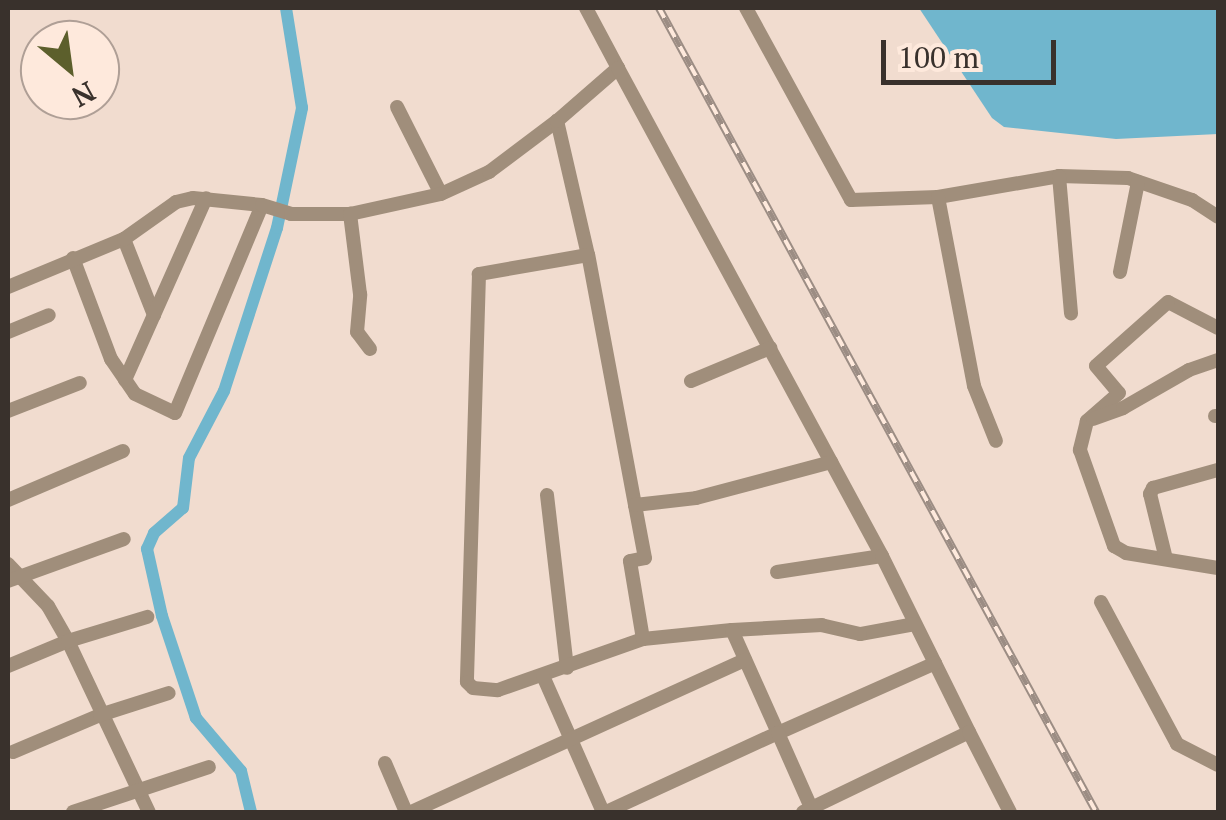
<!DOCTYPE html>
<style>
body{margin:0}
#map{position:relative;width:1226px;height:820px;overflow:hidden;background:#f1dccf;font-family:"PT Serif",serif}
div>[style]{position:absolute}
.water>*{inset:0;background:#70b6cd}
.canal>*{height:12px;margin:-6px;padding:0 6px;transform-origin:6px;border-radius:6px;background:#70b6cd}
.minor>*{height:14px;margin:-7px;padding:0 7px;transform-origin:7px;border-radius:7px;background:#a08e7b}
.rail>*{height:8px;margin-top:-4px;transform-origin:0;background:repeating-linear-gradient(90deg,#fee9dc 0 11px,#9c8d84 0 22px);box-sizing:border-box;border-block:2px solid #9c8d84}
span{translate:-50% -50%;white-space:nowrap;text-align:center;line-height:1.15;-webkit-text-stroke:10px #fee9dc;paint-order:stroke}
.frame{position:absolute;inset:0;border:10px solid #39312c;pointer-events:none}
.north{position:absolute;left:20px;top:20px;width:100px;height:100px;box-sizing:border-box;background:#fee9dc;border:2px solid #af9f96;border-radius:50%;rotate:151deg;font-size:28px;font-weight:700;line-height:40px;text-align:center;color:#39312c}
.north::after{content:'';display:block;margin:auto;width:35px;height:45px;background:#5c5f2c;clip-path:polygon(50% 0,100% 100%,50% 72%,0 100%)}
.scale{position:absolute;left:881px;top:40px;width:175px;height:45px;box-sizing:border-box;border:5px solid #39312c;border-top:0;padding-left:12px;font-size:30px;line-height:35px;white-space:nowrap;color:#39312c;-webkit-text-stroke:8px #fee9dc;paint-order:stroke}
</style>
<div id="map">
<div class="water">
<i style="clip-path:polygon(919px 8px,1218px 8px,1218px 134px,1116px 139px,1004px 127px,992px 118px)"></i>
</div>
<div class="canal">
<i style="left:251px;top:812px;width:42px;rotate:-103.7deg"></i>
<i style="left:241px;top:771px;width:70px;rotate:-130.3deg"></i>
<i style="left:196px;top:718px;width:108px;rotate:-108.4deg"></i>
<i style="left:162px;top:616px;width:69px;rotate:-102.6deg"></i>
<i style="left:147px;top:549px;width:17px;rotate:-66deg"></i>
<i style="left:154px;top:533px;width:38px;rotate:-41deg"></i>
<i style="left:183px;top:508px;width:50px;rotate:-83.2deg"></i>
<i style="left:189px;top:458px;width:76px;rotate:-62.4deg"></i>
<i style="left:224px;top:391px;width:171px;rotate:-72deg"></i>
<i style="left:277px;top:228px;width:123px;rotate:-78.2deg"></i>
<i style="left:302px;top:108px;width:101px;rotate:-99.1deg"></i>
</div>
<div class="minor">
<i style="left:586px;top:8px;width:68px;rotate:61.9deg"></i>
<i style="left:746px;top:8px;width:219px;rotate:61.3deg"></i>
<i style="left:851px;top:200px;width:87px;rotate:-2deg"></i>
<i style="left:938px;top:197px;width:123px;rotate:-9.8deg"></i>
<i style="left:1059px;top:176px;width:69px;rotate:1.7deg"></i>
<i style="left:1128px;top:178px;width:68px;rotate:19deg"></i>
<i style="left:1192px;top:200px;width:31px;rotate:33deg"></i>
<i style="left:397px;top:107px;width:97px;rotate:63.2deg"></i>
<i style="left:441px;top:194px;width:53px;rotate:-24.6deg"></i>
<i style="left:489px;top:172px;width:85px;rotate:-36.9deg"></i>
<i style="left:1059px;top:176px;width:138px;rotate:85deg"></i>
<i style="left:938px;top:197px;width:192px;rotate:79.2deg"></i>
<i style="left:974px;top:386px;width:59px;rotate:68.2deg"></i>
<i style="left:124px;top:239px;width:82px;rotate:68.5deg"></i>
<i style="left:588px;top:255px;width:138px;rotate:-103deg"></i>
<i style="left:557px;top:121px;width:81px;rotate:-41deg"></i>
<i style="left:618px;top:68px;width:555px;rotate:61.59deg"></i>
<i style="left:73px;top:258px;width:108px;rotate:69.4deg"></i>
<i style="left:111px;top:359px;width:42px;rotate:55.6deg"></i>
<i style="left:135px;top:394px;width:44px;rotate:25.4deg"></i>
<i style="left:175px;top:413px;width:225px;rotate:-67.3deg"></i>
<i style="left:1120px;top:272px;width:92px;rotate:-78.7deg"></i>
<i style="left:8px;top:287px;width:126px;rotate:-22.5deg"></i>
<i style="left:124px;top:239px;width:64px;rotate:-35.4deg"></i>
<i style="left:176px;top:202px;width:17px;rotate:-13deg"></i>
<i style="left:193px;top:198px;width:69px;rotate:5.8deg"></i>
<i style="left:262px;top:205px;width:30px;rotate:17deg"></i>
<i style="left:291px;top:214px;width:59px"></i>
<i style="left:1218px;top:328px;width:56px;rotate:-152.5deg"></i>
<i style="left:1168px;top:302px;width:96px;rotate:138.4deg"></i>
<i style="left:1096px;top:366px;width:35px;rotate:50deg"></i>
<i style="left:1119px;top:393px;width:43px;rotate:138.8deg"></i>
<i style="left:1087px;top:421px;width:30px;rotate:104deg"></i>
<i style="left:1080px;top:450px;width:102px;rotate:70.5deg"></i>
<i style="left:1114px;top:546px;width:14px;rotate:30deg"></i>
<i style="left:1126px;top:553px;width:93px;rotate:9.3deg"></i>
<i style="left:8px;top:332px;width:44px;rotate:-22.5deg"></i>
<i style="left:370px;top:349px;width:21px;rotate:-127deg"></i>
<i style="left:357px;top:332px;width:38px;rotate:-85deg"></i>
<i style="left:360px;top:294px;width:81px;rotate:-97.1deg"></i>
<i style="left:350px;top:214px;width:93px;rotate:-12.4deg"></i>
<i style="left:125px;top:380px;width:199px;rotate:-66deg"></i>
<i style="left:691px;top:381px;width:86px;rotate:-22.7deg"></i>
<i style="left:8px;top:411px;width:77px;rotate:-21.3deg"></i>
<i style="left:1215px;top:416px;width:3px"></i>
<i style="left:1093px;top:419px;width:32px;rotate:-20deg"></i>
<i style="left:1123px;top:408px;width:76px;rotate:-29.9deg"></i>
<i style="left:1189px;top:370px;width:31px;rotate:-19deg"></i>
<i style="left:547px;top:495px;width:174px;rotate:83.4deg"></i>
<i style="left:8px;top:500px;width:125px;rotate:-23.1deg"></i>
<i style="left:635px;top:505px;width:254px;rotate:-100.6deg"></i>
<i style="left:588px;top:255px;width:111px;rotate:170.1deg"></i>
<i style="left:479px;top:274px;width:408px;rotate:91.7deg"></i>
<i style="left:467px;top:682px;width:8px;rotate:45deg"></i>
<i style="left:473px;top:688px;width:25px;rotate:5deg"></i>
<i style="left:498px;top:690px;width:154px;rotate:-19.4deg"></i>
<i style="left:643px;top:639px;width:89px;rotate:-5.8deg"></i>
<i style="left:1166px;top:559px;width:67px;rotate:-103.8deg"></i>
<i style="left:1150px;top:494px;width:7px;rotate:-63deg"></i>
<i style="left:1153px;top:488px;width:67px;rotate:-15.5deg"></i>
<i style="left:8px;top:564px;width:58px;rotate:46.4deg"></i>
<i style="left:48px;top:606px;width:40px;rotate:60.3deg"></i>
<i style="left:68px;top:641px;width:189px;rotate:64.7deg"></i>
<i style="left:777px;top:572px;width:106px;rotate:-8.7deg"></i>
<i style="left:882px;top:556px;width:196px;rotate:63.7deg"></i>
<i style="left:8px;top:581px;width:123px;rotate:-19.9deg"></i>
<i style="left:1101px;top:602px;width:161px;rotate:61.8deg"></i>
<i style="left:1177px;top:744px;width:46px;rotate:27.1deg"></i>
<i style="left:915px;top:624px;width:56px;rotate:169.7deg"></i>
<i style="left:860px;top:634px;width:39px;rotate:-167deg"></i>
<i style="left:822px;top:625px;width:90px;rotate:176.8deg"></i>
<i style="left:732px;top:630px;width:113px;rotate:65.9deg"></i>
<i style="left:778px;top:733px;width:172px;rotate:-24deg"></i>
<i style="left:643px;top:639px;width:79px;rotate:-99.5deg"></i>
<i style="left:630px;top:561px;width:15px;rotate:-11deg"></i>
<i style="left:645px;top:558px;width:54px;rotate:-100.7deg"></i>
<i style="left:635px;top:505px;width:61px;rotate:-6.5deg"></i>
<i style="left:696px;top:498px;width:140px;rotate:-14.9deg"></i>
<i style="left:8px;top:666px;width:65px;rotate:-22.6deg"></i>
<i style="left:68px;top:641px;width:83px;rotate:-16.9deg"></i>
<i style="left:543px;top:676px;width:149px;rotate:66.2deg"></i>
<i style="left:13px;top:752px;width:95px;rotate:-23deg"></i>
<i style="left:100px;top:715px;width:72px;rotate:-17.7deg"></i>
<i style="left:385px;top:763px;width:53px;rotate:66.8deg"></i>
<i style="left:73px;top:812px;width:143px;rotate:-18.3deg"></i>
<i style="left:411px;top:812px;width:367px;rotate:-24.5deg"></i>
<i style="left:606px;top:812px;width:189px;rotate:-24.7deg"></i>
<i style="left:778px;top:733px;width:86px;rotate:66.1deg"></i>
<i style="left:803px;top:812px;width:184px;rotate:-25.7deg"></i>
<i style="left:969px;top:732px;width:90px;rotate:62.9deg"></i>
</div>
<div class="rail">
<i style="left:659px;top:8px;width:915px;rotate:61.47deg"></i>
</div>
<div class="frame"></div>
<div class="north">N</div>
<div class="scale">100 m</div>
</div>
